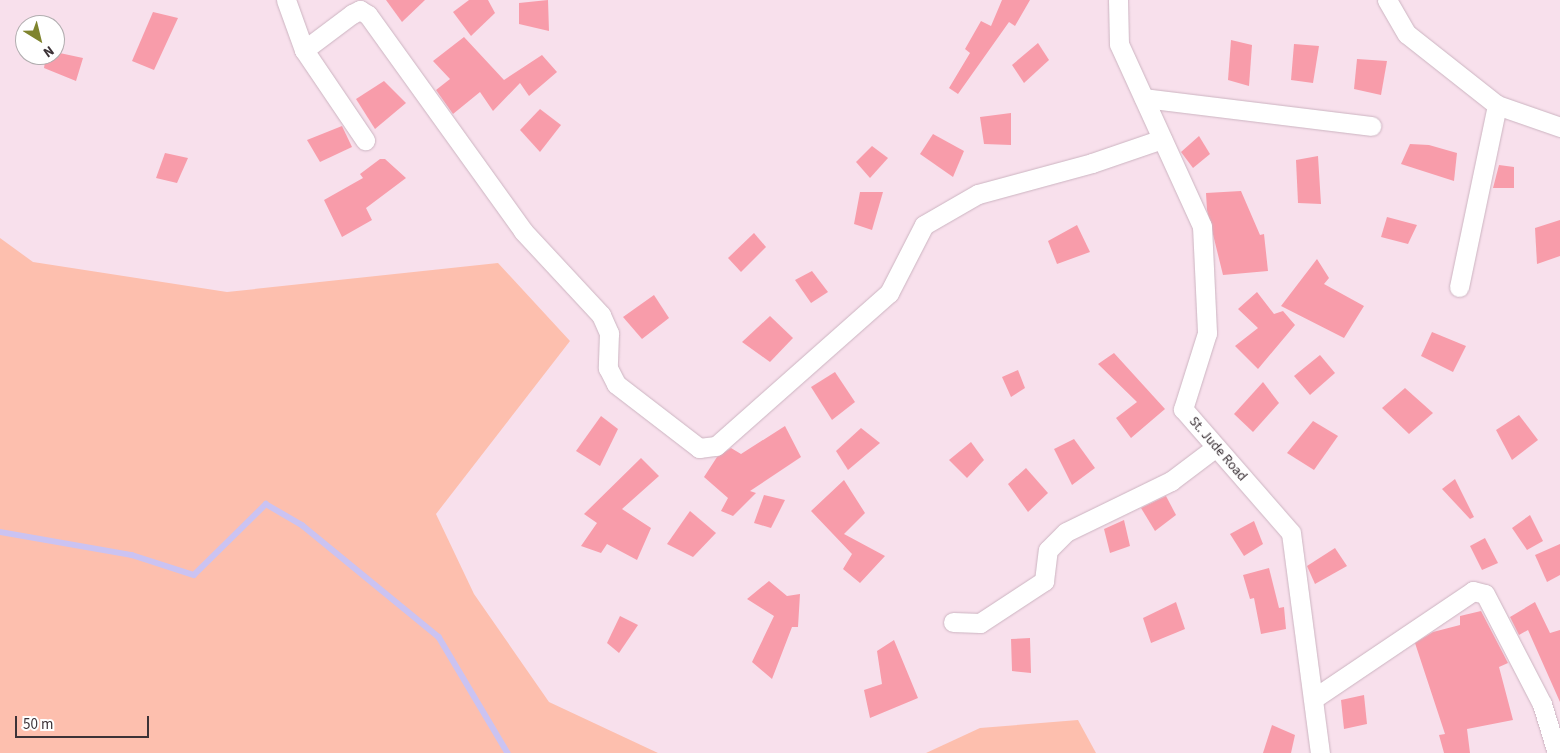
<!DOCTYPE html>
<style>
body{margin:0}
#map{position:relative;width:1560px;height:753px;overflow:hidden;background:#f8e0ec;font-family:"Source Sans 3",sans-serif}
div>[style]{position:absolute}
.green>*{inset:0;background:#fdbfae}
.stream>*{height:5.5px;margin:-2.75px;padding:0 2.75px;transform-origin:2.75px;border-radius:2.75px;background:#cbc3f2}
.building>*{inset:0;background:#f89caa}
.roads{filter:drop-shadow(0 0 1px #ccb4c1) drop-shadow(0 0 1px #ccb4c1)}
.minor>*{height:19px;margin:-9.5px;padding:0 9.5px;transform-origin:9.5px;border-radius:9.5px;background:#fff}
span{translate:-50% -50%;white-space:nowrap;text-align:center;line-height:1.15;-webkit-text-stroke:4.5px #fff;paint-order:stroke}
.street-label{font-size:14px;color:#3c3237}
.north{position:absolute;left:15px;top:15px;width:50px;height:50px;box-sizing:border-box;background:#fff;border:1px solid #b1adaf;border-radius:50%;rotate:144deg;font-size:14px;font-weight:700;line-height:20px;text-align:center;color:#3c3237}
.north::after{content:'';display:block;margin:auto;width:18px;height:22px;background:#7f842e;clip-path:polygon(50% 0,100% 100%,50% 72%,0 100%)}
.scale{position:absolute;left:15px;top:716px;width:134px;height:22px;box-sizing:border-box;border:2px solid #3c3237;border-top:0;padding-left:6px;font-size:15px;line-height:18px;white-space:nowrap;color:#3c3237;-webkit-text-stroke:4px #fff;paint-order:stroke}
</style>
<div id="map">
<div class="green">
<i style="clip-path:polygon(0 238px,33px 262px,227px 292px,498px 263px,570px 341px,436px 514px,474px 594px,549px 702px,658px 753px,0 753px)"></i>
<i style="clip-path:polygon(1078px 720px,1096px 753px,926px 753px,980px 728px)"></i>
</div>
<div class="stream">
<i style="left:0;top:532px;width:134px;rotate:9.9deg"></i>
<i style="left:132px;top:555px;width:65px;rotate:17.9deg"></i>
<i style="left:194px;top:575px;width:101px;rotate:-44.6deg"></i>
<i style="left:266px;top:504px;width:42px;rotate:30.3deg"></i>
<i style="left:302px;top:525px;width:177px;rotate:39.3deg"></i>
<i style="left:439px;top:637px;width:135px;rotate:59.3deg"></i>
</div>
<div class="building">
<i style="clip-path:polygon(386px 0,425px 0,402px 22px)"></i>
<i style="clip-path:polygon(469px 0,488px 0,495px 13px,471px 36px,453px 12px)"></i>
<i style="clip-path:polygon(548px 0,549px 31px,519px 24px,519px 3px)"></i>
<i style="clip-path:polygon(1002px 0,1030px 0,1015px 26px,1009px 22px,958px 94px,949px 88px,970px 53px,965px 49px,981px 21px,991px 26px)"></i>
<i style="clip-path:polygon(153px 12px,178px 18px,154px 70px,132px 61px)"></i>
<i style="clip-path:polygon(464px 37px,504px 80px,542px 55px,557px 72px,529px 96px,520px 83px,493px 111px,480px 92px,453px 114px,436px 90px,450px 79px,433px 61px)"></i>
<i style="clip-path:polygon(1231px 40px,1252px 45px,1249px 86px,1228px 80px)"></i>
<i style="clip-path:polygon(1038px 43px,1049px 60px,1024px 83px,1012px 65px)"></i>
<i style="clip-path:polygon(1294px 44px,1319px 46px,1313px 83px,1291px 80px)"></i>
<i style="clip-path:polygon(55px 52px,83px 58px,76px 81px,44px 68px,46px 55px,55px 55px)"></i>
<i style="clip-path:polygon(1357px 59px,1387px 61px,1381px 95px,1354px 89px)"></i>
<i style="clip-path:polygon(384px 81px,406px 103px,375px 129px,356px 99px)"></i>
<i style="clip-path:polygon(540px 109px,561px 125px,540px 152px,520px 130px)"></i>
<i style="clip-path:polygon(1011px 113px,1011px 145px,984px 144px,980px 117px)"></i>
<i style="clip-path:polygon(342px 126px,352px 147px,320px 162px,307px 140px)"></i>
<i style="clip-path:polygon(933px 134px,964px 151px,953px 177px,920px 154px)"></i>
<i style="clip-path:polygon(1199px 136px,1210px 154px,1193px 168px,1181px 152px)"></i>
<i style="clip-path:polygon(1410px 144px,1429px 145px,1457px 153px,1454px 181px,1401px 164px)"></i>
<i style="clip-path:polygon(872px 146px,888px 158px,870px 178px,856px 162px)"></i>
<i style="clip-path:polygon(165px 153px,188px 158px,177px 183px,156px 178px)"></i>
<i style="clip-path:polygon(1318px 156px,1321px 204px,1298px 203px,1296px 160px)"></i>
<i style="clip-path:polygon(380px 159px,385px 159px,406px 178px,366px 208px,372px 220px,342px 237px,324px 200px,363px 178px,360px 174px)"></i>
<i style="clip-path:polygon(1499px 165px,1514px 167px,1514px 188px,1493px 188px)"></i>
<i style="clip-path:polygon(1241px 191px,1260px 235px,1264px 234px,1268px 271px,1223px 275px,1207px 210px,1206px 193px)"></i>
<i style="clip-path:polygon(860px 192px,883px 192px,872px 230px,854px 224px)"></i>
<i style="clip-path:polygon(1387px 217px,1417px 225px,1408px 244px,1381px 237px)"></i>
<i style="clip-path:polygon(1560px 220px,1560px 256px,1537px 264px,1535px 228px)"></i>
<i style="clip-path:polygon(1077px 225px,1090px 252px,1057px 264px,1048px 241px)"></i>
<i style="clip-path:polygon(754px 233px,766px 247px,741px 272px,728px 258px)"></i>
<i style="clip-path:polygon(1317px 259px,1329px 278px,1324px 284px,1364px 306px,1344px 338px,1281px 306px)"></i>
<i style="clip-path:polygon(812px 271px,828px 292px,811px 303px,795px 280px)"></i>
<i style="clip-path:polygon(1257px 292px,1274px 314px,1283px 311px,1295px 325px,1258px 369px,1235px 346px,1258px 328px,1238px 309px)"></i>
<i style="clip-path:polygon(654px 295px,669px 318px,642px 339px,623px 317px)"></i>
<i style="clip-path:polygon(770px 316px,793px 338px,770px 362px,742px 342px)"></i>
<i style="clip-path:polygon(1432px 332px,1466px 346px,1453px 372px,1421px 356px)"></i>
<i style="clip-path:polygon(1114px 353px,1165px 409px,1131px 438px,1116px 418px,1137px 402px,1098px 364px)"></i>
<i style="clip-path:polygon(1320px 355px,1335px 373px,1310px 395px,1294px 376px)"></i>
<i style="clip-path:polygon(1018px 370px,1025px 388px,1011px 397px,1002px 377px)"></i>
<i style="clip-path:polygon(835px 372px,855px 402px,832px 420px,811px 387px)"></i>
<i style="clip-path:polygon(1263px 382px,1279px 403px,1253px 432px,1234px 414px)"></i>
<i style="clip-path:polygon(1405px 388px,1433px 413px,1409px 434px,1382px 408px)"></i>
<i style="clip-path:polygon(1519px 415px,1538px 440px,1512px 460px,1496px 430px)"></i>
<i style="clip-path:polygon(601px 416px,618px 429px,600px 466px,576px 451px)"></i>
<i style="clip-path:polygon(1313px 421px,1338px 436px,1314px 470px,1287px 453px)"></i>
<i style="clip-path:polygon(785px 426px,801px 457px,750px 491px,756px 493px,733px 516px,721px 511px,728px 498px,704px 477px,717px 457px,731px 448px,741px 454px)"></i>
<i style="clip-path:polygon(861px 428px,880px 443px,848px 470px,836px 451px)"></i>
<i style="clip-path:polygon(1074px 439px,1095px 468px,1072px 485px,1054px 449px)"></i>
<i style="clip-path:polygon(971px 442px,984px 460px,967px 478px,949px 460px)"></i>
<i style="clip-path:polygon(641px 458px,659px 476px,622px 509px,651px 528px,637px 560px,607px 544px,601px 553px,581px 546px,597px 523px,584px 514px)"></i>
<i style="clip-path:polygon(1026px 468px,1048px 493px,1028px 512px,1008px 484px)"></i>
<i style="clip-path:polygon(1455px 479px,1474px 517px,1470px 519px,1442px 489px)"></i>
<i style="clip-path:polygon(844px 480px,865px 513px,844px 534px,885px 556px,860px 583px,843px 569px,852px 554px,811px 511px)"></i>
<i style="clip-path:polygon(764px 495px,785px 500px,771px 528px,754px 523px)"></i>
<i style="clip-path:polygon(1166px 496px,1176px 515px,1155px 531px,1141px 508px)"></i>
<i style="clip-path:polygon(690px 511px,716px 533px,693px 557px,667px 544px)"></i>
<i style="clip-path:polygon(1530px 515px,1543px 541px,1527px 550px,1512px 528px)"></i>
<i style="clip-path:polygon(1124px 520px,1130px 546px,1110px 553px,1104px 529px)"></i>
<i style="clip-path:polygon(1254px 521px,1263px 544px,1244px 556px,1230px 534px)"></i>
<i style="clip-path:polygon(1485px 538px,1498px 563px,1482px 570px,1470px 546px)"></i>
<i style="clip-path:polygon(1560px 544px,1560px 575px,1547px 582px,1535px 555px)"></i>
<i style="clip-path:polygon(1335px 548px,1347px 566px,1315px 584px,1307px 566px)"></i>
<i style="clip-path:polygon(1269px 568px,1279px 608px,1284px 607px,1286px 629px,1261px 634px,1254px 598px,1250px 599px,1243px 575px)"></i>
<i style="clip-path:polygon(769px 581px,787px 596px,800px 594px,798px 627px,792px 627px,772px 679px,752px 662px,774px 616px,747px 599px)"></i>
<i style="clip-path:polygon(1176px 602px,1185px 629px,1151px 643px,1143px 618px)"></i>
<i style="clip-path:polygon(1535px 602px,1550px 633px,1560px 630px,1560px 702px,1528px 630px,1519px 635px,1510px 617px)"></i>
<i style="clip-path:polygon(1481px 611px,1508px 663px,1499px 667px,1513px 720px,1467px 729px,1470px 753px,1444px 753px,1439px 735px,1445px 734px,1415px 643px,1433px 632px,1460px 625px,1460px 616px)"></i>
<i style="clip-path:polygon(620px 616px,638px 625px,619px 653px,607px 643px)"></i>
<i style="clip-path:polygon(1030px 638px,1031px 673px,1012px 671px,1011px 639px)"></i>
<i style="clip-path:polygon(894px 640px,918px 698px,870px 718px,864px 690px,882px 684px,877px 651px)"></i>
<i style="clip-path:polygon(1364px 695px,1367px 724px,1344px 729px,1341px 700px)"></i>
<i style="clip-path:polygon(1272px 725px,1295px 735px,1291px 753px,1263px 753px)"></i>
</div>
<div class="roads">
<div class="minor">
<i style="left:286px;top:0;width:53px;rotate:70.2deg"></i>
<i style="left:304px;top:50px;width:109px;rotate:55.9deg"></i>
<i style="left:1118px;top:0;width:44px;rotate:88.7deg"></i>
<i style="left:1119px;top:44px;width:200px;rotate:65.5deg"></i>
<i style="left:1202px;top:226px;width:107px;rotate:87.3deg"></i>
<i style="left:1207px;top:333px;width:80px;rotate:107.5deg"></i>
<i style="left:1183px;top:409px;width:164px;rotate:48.9deg"></i>
<i style="left:1291px;top:533px;width:222px;rotate:82.5deg"></i>
<i style="left:1387px;top:0;width:39px;rotate:60deg"></i>
<i style="left:1407px;top:34px;width:115px;rotate:38.3deg"></i>
<i style="left:1497px;top:105px;width:67px;rotate:19.2deg"></i>
<i style="left:304px;top:50px;width:60px;rotate:-36.9deg"></i>
<i style="left:352px;top:14px;width:9px;rotate:-27deg"></i>
<i style="left:360px;top:10px;width:9px;rotate:32deg"></i>
<i style="left:368px;top:15px;width:266px;rotate:54.3deg"></i>
<i style="left:523px;top:231px;width:115px;rotate:47.1deg"></i>
<i style="left:601px;top:315px;width:20px;rotate:66deg"></i>
<i style="left:609px;top:333px;width:35px;rotate:92deg"></i>
<i style="left:608px;top:368px;width:18px;rotate:63deg"></i>
<i style="left:616px;top:384px;width:105px;rotate:37.6deg"></i>
<i style="left:699px;top:448px;width:17px;rotate:-7deg"></i>
<i style="left:716px;top:446px;width:231px;rotate:-41.5deg"></i>
<i style="left:889px;top:293px;width:76px;rotate:-62.8deg"></i>
<i style="left:924px;top:225px;width:62px;rotate:-29.9deg"></i>
<i style="left:978px;top:194px;width:118px;rotate:-15.2deg"></i>
<i style="left:1092px;top:163px;width:74px;rotate:-18.9deg"></i>
<i style="left:1144px;top:98px;width:229px;rotate:7deg"></i>
<i style="left:1459px;top:287px;width:186px;rotate:-78.2deg"></i>
<i style="left:953px;top:622px;width:27px;rotate:2deg"></i>
<i style="left:980px;top:623px;width:77px;rotate:-33.3deg"></i>
<i style="left:1044px;top:581px;width:31px;rotate:-83deg"></i>
<i style="left:1048px;top:550px;width:25px;rotate:-45deg"></i>
<i style="left:1066px;top:532px;width:117px;rotate:-25.9deg"></i>
<i style="left:1171px;top:481px;width:56px;rotate:-37.1deg"></i>
<i style="left:1313px;top:699px;width:193px;rotate:-34deg"></i>
<i style="left:1473px;top:591px;width:12px;rotate:14deg"></i>
<i style="left:1485px;top:594px;width:124px;rotate:62.6deg"></i>
<i style="left:1542px;top:704px;width:51px;rotate:73deg"></i>
</div>
</div>
<div class="street-label">
<span style="left:1218px;top:449px;rotate:49deg">St. Jude Road</span>
</div>
<div class="north">N</div>
<div class="scale">50 m</div>
</div>
